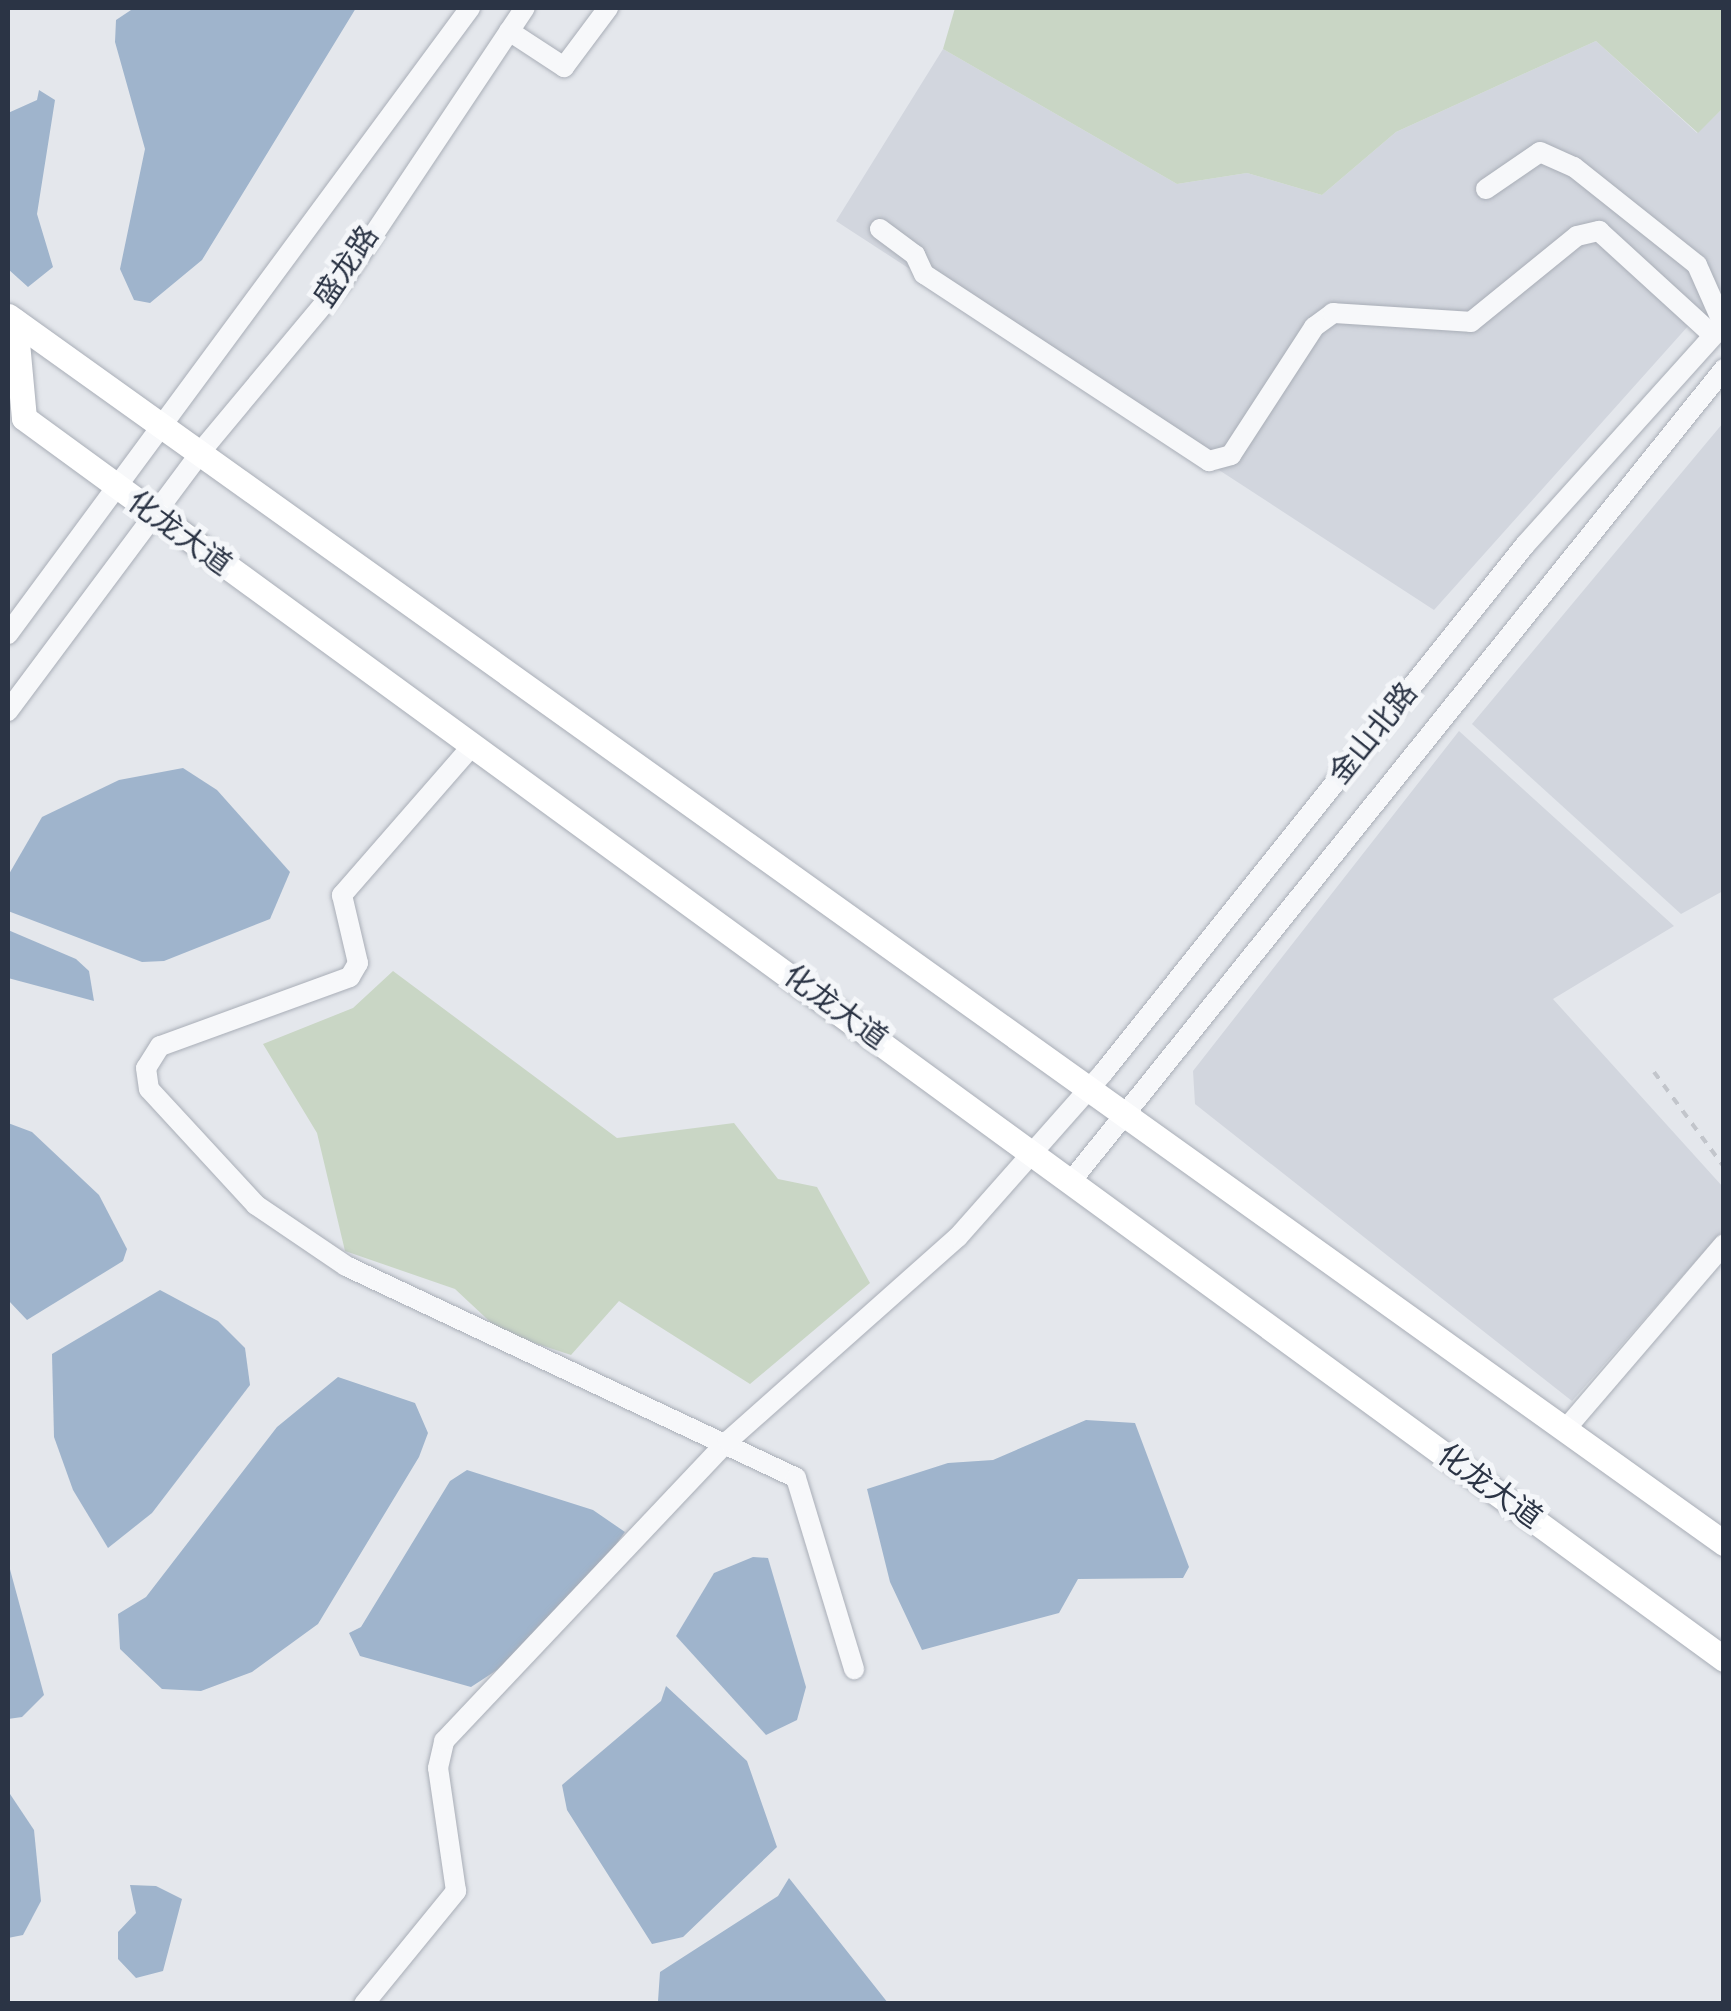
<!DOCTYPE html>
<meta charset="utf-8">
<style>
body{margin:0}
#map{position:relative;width:1731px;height:2011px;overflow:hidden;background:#e4e7ec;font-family:"Sofia Sans Condensed","Noto Sans SC",sans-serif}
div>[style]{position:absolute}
.built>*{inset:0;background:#d2d6de}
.green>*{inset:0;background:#c9d6c5}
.water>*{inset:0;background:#9fb4cc}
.path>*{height:4px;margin-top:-2px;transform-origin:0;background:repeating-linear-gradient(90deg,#c2c5cb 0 8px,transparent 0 16px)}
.roads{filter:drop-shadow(0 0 2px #a9aeb7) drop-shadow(0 0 2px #a9aeb7)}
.minor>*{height:20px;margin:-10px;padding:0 10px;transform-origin:10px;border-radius:10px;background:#f7f8fa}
.major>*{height:25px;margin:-12.5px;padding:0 12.5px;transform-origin:12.5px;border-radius:12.5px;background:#fff}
span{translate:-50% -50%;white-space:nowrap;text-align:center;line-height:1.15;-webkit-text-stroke:10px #f4f6f9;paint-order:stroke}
.street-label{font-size:30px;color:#2b3445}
.frame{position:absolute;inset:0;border:10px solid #2b3445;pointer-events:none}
</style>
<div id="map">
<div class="built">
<i style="clip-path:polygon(1596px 41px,1697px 133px,1723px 108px,1723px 287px,1434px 610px,836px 221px,943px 49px,1177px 184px,1247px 173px,1322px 195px,1396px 132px)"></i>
<i style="clip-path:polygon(1723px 423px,1723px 891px,1681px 914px,1472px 724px)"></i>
<i style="clip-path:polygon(1459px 731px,1674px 926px,1553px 999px,1723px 1187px,1723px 1230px,1572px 1401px,1195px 1104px,1193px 1071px)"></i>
</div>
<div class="green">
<i style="clip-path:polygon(955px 8px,1723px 8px,1723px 108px,1698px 133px,1596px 41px,1396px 132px,1322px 195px,1247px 173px,1177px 184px,943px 49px)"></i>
<i style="clip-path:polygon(393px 971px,617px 1138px,734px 1123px,778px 1179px,817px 1187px,870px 1283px,750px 1384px,619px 1301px,571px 1355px,501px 1332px,455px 1289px,345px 1251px,317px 1133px,263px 1044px,353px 1008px)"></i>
</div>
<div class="water">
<i style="clip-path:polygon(134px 8px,356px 8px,202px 260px,150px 303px,134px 300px,120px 269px,145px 149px,115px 42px,116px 20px)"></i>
<i style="clip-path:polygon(39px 90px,55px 100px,37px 214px,53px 267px,28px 287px,8px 269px,8px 113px,37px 100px)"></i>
<i style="clip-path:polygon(183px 768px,217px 790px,290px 872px,270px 919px,164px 961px,142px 962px,8px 911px,9px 874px,42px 817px,119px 780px)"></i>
<i style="clip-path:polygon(8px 930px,76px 959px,89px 971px,94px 1001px,8px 978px)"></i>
<i style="clip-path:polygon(8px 1123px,32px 1132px,99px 1195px,127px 1249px,123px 1261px,27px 1320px,8px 1300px)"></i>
<i style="clip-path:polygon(160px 1290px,218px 1321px,245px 1348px,250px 1385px,152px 1513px,108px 1548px,73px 1490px,54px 1437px,52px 1354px)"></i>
<i style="clip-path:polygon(338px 1377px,415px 1403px,428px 1433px,419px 1457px,318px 1624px,252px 1672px,201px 1691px,162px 1689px,120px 1649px,118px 1614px,146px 1597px,277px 1427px)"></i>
<i style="clip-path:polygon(1086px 1420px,1135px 1423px,1189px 1567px,1183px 1578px,1078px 1579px,1059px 1613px,922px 1650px,890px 1582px,867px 1489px,948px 1463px,993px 1460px)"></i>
<i style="clip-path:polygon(467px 1470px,593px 1510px,625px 1532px,549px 1636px,471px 1687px,360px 1656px,349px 1633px,361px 1627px,450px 1481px)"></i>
<i style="clip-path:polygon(753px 1557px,768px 1558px,806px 1687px,797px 1720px,766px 1735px,676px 1636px,714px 1573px)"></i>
<i style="clip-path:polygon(8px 1562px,44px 1695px,22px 1717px,8px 1719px)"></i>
<i style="clip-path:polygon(666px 1686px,747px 1761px,777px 1847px,683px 1937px,652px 1944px,567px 1810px,562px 1785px,661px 1701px)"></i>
<i style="clip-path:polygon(8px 1791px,34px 1830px,41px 1901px,23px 1935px,8px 1938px)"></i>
<i style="clip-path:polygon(789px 1878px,888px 2003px,658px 2001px,660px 1972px,778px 1896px)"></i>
<i style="clip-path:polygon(130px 1885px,156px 1886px,182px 1899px,163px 1971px,136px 1978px,118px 1959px,118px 1932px,136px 1913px)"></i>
</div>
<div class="path">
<i style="left:1654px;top:1072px;width:118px;rotate:53.6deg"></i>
</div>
<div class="roads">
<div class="minor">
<i style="left:509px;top:31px;width:66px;rotate:33.2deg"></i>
<i style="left:564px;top:67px;width:74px;rotate:-53.3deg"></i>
<i style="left:1486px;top:189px;width:65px;rotate:-34.4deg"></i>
<i style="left:1540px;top:152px;width:37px;rotate:24deg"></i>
<i style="left:1574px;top:167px;width:157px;rotate:38.5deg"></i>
<i style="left:1697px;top:265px;width:67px;rotate:66.1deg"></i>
<i style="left:880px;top:229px;width:44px;rotate:36.6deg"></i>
<i style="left:915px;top:255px;width:21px;rotate:65deg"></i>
<i style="left:924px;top:274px;width:341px;rotate:33.3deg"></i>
<i style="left:1209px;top:461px;width:23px;rotate:-15deg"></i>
<i style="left:1231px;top:455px;width:153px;rotate:-57deg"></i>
<i style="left:1314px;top:327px;width:24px;rotate:-36deg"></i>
<i style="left:1333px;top:313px;width:138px;rotate:3.7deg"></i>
<i style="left:1471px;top:322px;width:136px;rotate:-39.1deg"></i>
<i style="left:1577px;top:236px;width:23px;rotate:-13deg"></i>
<i style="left:1599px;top:231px;width:154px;rotate:42.4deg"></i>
<i style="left:8px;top:634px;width:778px;rotate:-53.57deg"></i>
<i style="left:8px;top:711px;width:327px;rotate:-53.3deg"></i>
<i style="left:203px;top:449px;width:217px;rotate:-50.2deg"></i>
<i style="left:342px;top:282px;width:329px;rotate:-56.3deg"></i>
<i style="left:472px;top:746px;width:198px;rotate:131.1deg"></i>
<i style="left:342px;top:895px;width:70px;rotate:76.8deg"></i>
<i style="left:358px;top:963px;width:16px;rotate:120deg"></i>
<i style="left:350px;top:977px;width:202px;rotate:160deg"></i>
<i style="left:160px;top:1046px;width:26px;rotate:122deg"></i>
<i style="left:146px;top:1068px;width:21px;rotate:82deg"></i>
<i style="left:149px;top:1089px;width:158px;rotate:47.3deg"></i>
<i style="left:256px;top:1205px;width:109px;rotate:34.1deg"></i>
<i style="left:346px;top:1266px;width:497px;rotate:25.2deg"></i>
<i style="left:796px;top:1478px;width:200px;rotate:73.1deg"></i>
<i style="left:1072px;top:1180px;width:1041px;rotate:-51.2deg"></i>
<i style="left:1564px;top:1431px;width:246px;rotate:-49.4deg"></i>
<i style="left:364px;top:2004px;width:146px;rotate:-50.8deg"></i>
<i style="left:456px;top:1891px;width:124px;rotate:-98.3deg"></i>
<i style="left:438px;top:1768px;width:28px;rotate:-77deg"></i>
<i style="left:444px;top:1741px;width:413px;rotate:-46.6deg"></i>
<i style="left:728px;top:1441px;width:307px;rotate:-41.6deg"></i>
<i style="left:958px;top:1237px;width:219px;rotate:-48.5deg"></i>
<i style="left:1103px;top:1073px;width:676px;rotate:-51.37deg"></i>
<i style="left:1525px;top:545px;width:297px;rotate:-48deg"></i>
</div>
<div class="major">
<i style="left:8px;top:316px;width:2110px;rotate:35.57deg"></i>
<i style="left:15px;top:321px;width:97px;rotate:84.7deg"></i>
<i style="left:24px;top:418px;width:2105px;rotate:36.13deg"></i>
</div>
</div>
<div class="street-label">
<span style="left:347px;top:267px;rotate:-56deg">盛龙路</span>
<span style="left:179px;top:534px;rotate:36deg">化龙大道</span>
<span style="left:1374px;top:734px;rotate:-51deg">金山北路</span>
<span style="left:835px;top:1008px;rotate:36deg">化龙大道</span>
<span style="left:1489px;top:1487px;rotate:36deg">化龙大道</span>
</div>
<div class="frame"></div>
</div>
